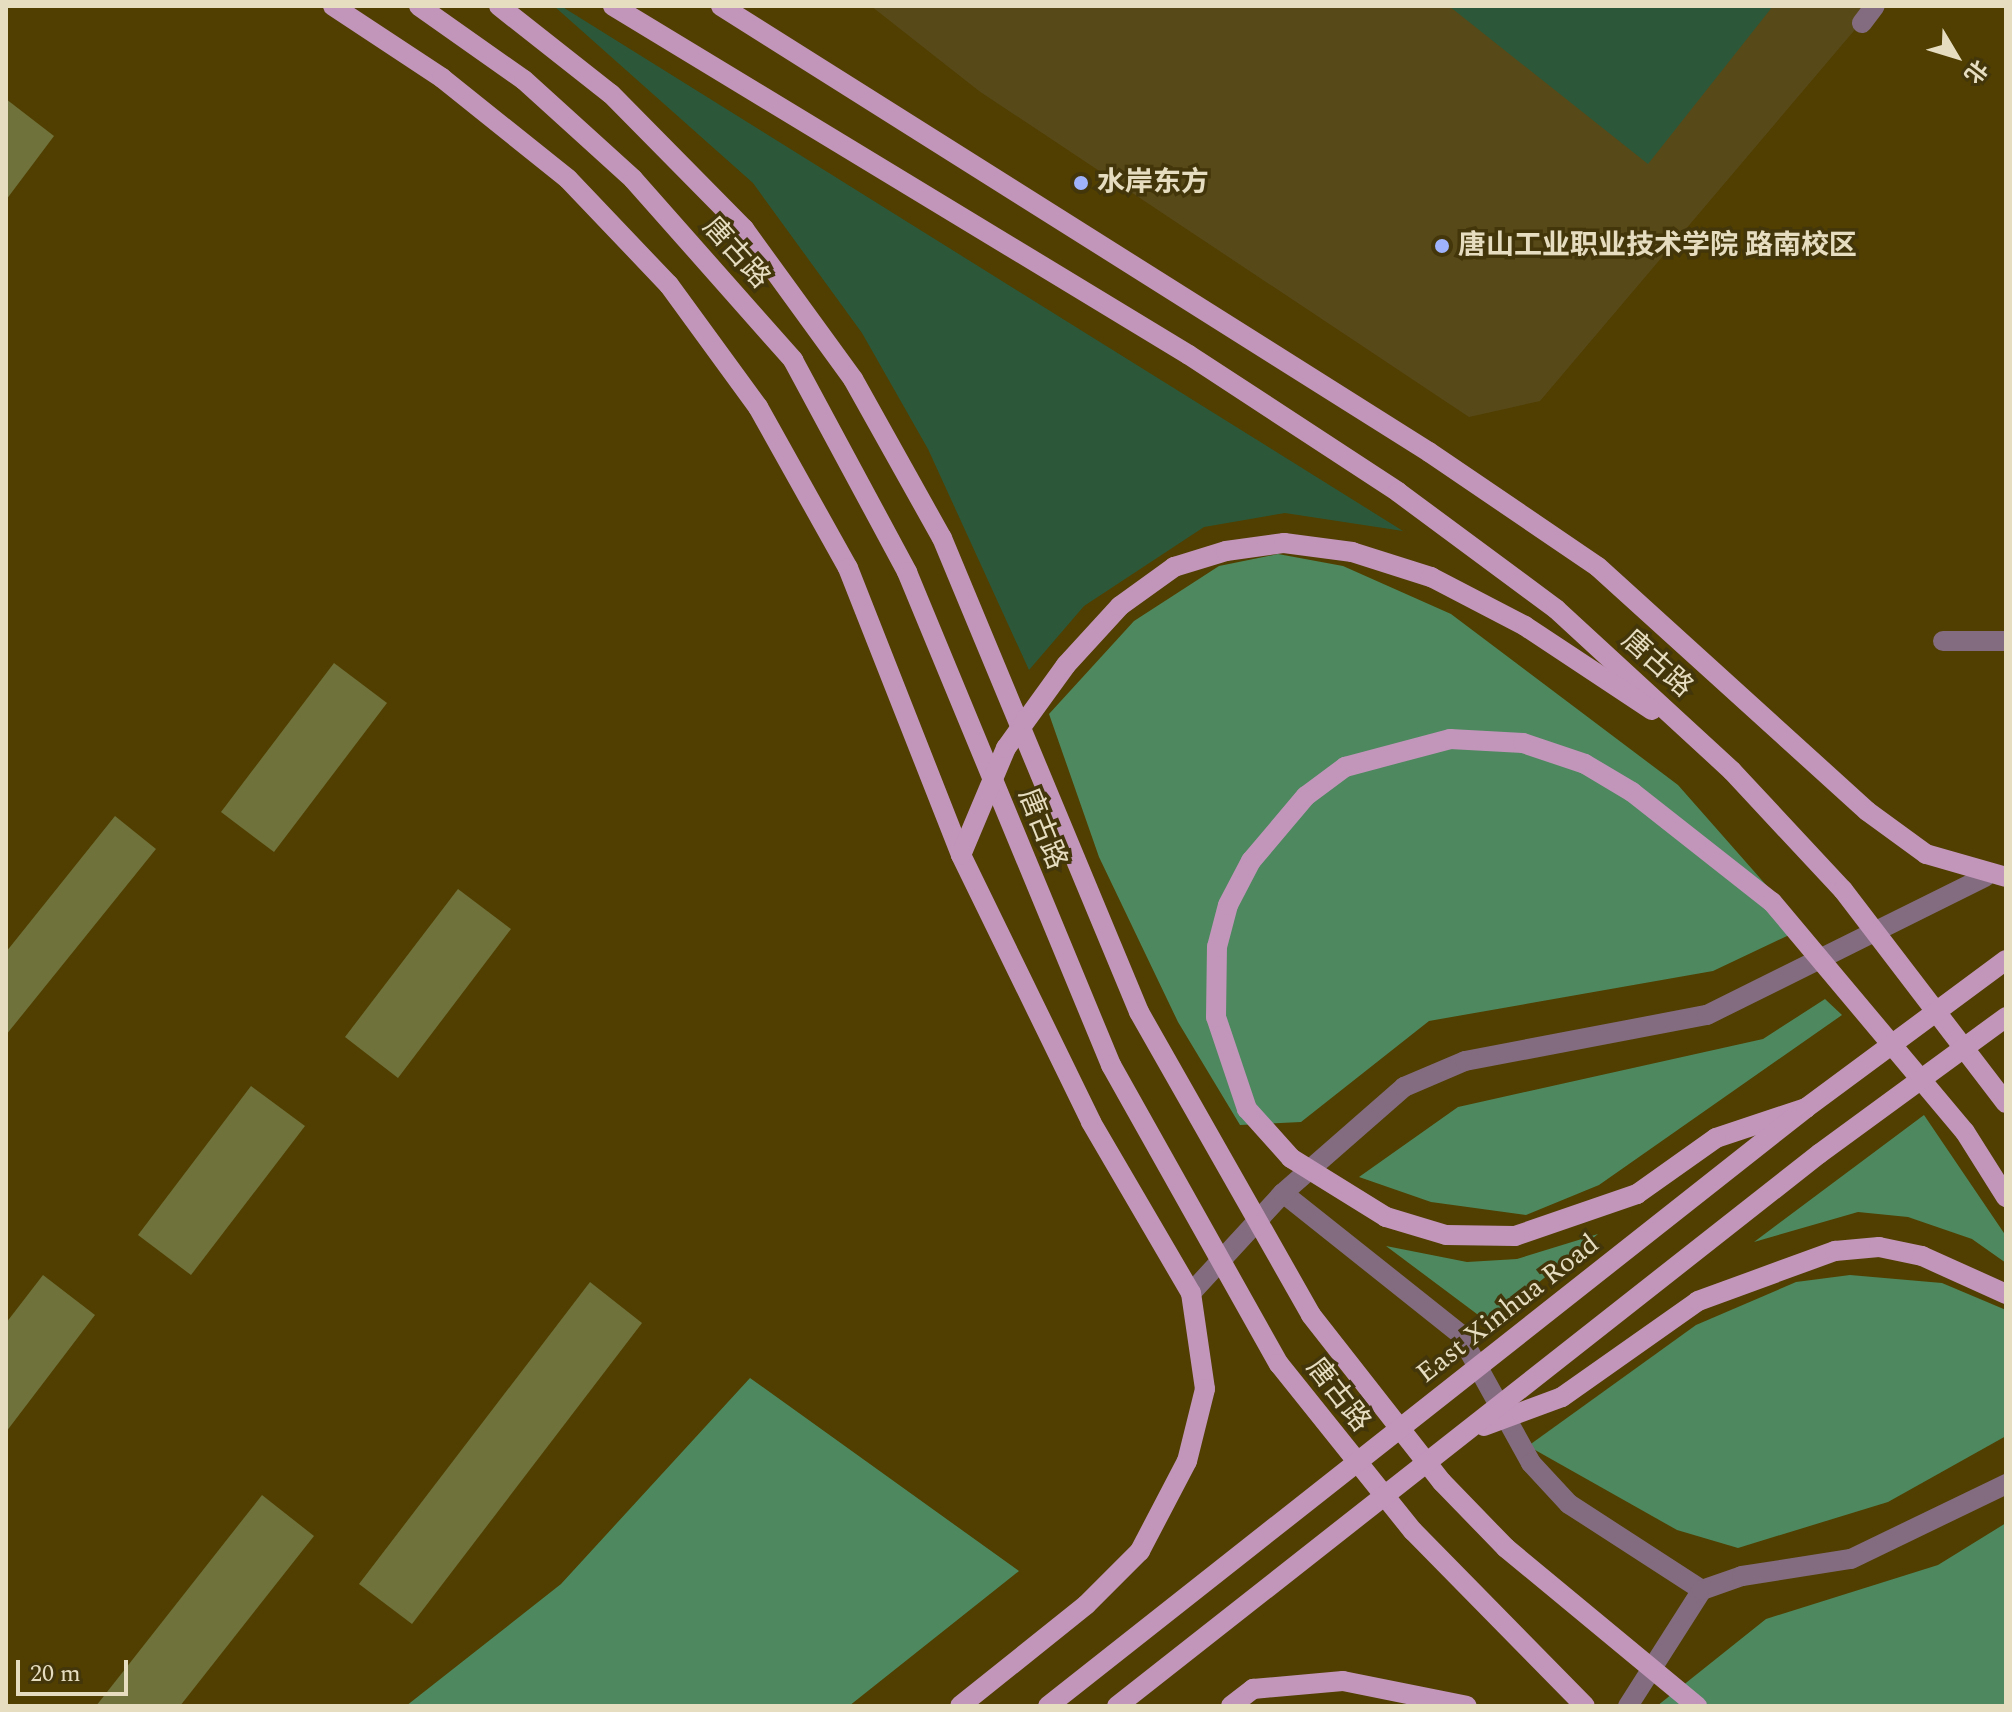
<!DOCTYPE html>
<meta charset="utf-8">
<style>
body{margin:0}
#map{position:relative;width:2012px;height:1712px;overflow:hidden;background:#503f00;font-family:Spectral,"Noto Sans SC",serif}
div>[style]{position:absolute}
.built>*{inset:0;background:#584918}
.green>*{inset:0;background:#2c5839}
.forest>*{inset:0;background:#4e885e}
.building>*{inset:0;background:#6f723b}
.minor>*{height:20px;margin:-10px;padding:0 10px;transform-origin:10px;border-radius:10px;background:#836c7f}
.major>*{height:20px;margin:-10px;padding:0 10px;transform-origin:10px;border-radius:10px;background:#c295bb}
.dots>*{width:22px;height:22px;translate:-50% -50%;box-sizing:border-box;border:4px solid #43360a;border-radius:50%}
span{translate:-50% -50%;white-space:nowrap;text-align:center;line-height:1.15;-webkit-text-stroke:7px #43360a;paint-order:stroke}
.poi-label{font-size:28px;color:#e6ddc1;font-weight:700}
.left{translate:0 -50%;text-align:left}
.street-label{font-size:28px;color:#e6ddc1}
.frame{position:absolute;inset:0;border:8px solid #e6ddc1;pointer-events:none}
.north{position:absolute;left:1916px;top:16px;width:80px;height:80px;-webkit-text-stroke:6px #43360a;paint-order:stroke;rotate:128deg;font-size:22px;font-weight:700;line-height:32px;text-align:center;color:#e6ddc1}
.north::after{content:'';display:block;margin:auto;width:28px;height:36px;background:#e6ddc1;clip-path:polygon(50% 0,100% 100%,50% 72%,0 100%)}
.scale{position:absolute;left:16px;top:1660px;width:112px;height:36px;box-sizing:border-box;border:4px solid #e6ddc1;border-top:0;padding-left:10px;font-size:24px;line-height:28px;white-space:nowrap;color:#e6ddc1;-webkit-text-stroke:6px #43360a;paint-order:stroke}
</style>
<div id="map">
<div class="built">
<i style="clip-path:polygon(871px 6px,1875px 6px,1540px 401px,1469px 417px,979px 91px)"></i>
</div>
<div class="green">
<i style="clip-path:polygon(554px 6px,561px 6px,1403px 531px,1285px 513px,1204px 527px,1084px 606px,1029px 670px,928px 449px,862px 333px,753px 183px)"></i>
<i style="clip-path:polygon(1449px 6px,1773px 6px,1648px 164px)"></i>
</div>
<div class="forest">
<i style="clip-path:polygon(1278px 554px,1343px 566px,1451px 614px,1678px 785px,1804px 928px,1713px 971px,1429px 1021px,1301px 1122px,1240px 1125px,1178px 1022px,1099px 857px,1049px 714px,1134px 621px,1219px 566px)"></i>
<i style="clip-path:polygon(1825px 999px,1842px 1015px,1599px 1185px,1526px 1215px,1431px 1202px,1359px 1177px,1458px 1107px,1763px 1039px)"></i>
<i style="clip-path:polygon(1924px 1115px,2006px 1236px,2006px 1263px,1972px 1239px,1908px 1217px,1858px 1212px,1754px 1242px)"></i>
<i style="clip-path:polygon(1598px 1234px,1489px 1323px,1386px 1246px,1467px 1262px,1517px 1259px)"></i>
<i style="clip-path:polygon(1850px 1275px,1942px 1283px,2006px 1310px,2006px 1436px,1888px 1502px,1738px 1548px,1677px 1530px,1528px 1446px,1696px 1325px,1796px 1282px)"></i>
<i style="clip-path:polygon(750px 1378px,1019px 1571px,849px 1706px,406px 1706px,561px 1584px)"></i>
<i style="clip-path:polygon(2006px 1523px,2006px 1706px,1657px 1706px,1766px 1619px,1938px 1565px)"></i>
</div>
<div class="building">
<i style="clip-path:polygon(6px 99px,54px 136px,6px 200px)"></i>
<i style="clip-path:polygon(334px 663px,387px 703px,274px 852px,221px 812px)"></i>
<i style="clip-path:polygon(115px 816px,156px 849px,6px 1035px,6px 952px)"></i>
<i style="clip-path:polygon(458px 889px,511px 929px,398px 1078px,345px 1037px)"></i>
<i style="clip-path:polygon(251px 1086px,305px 1126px,191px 1275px,138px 1235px)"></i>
<i style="clip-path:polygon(43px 1275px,95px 1315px,6px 1432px,6px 1323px)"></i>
<i style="clip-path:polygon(590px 1282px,642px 1323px,412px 1624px,359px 1584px)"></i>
<i style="clip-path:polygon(262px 1495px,314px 1536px,180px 1706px,96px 1706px)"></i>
</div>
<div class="minor">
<i style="left:1862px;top:23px;width:21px;rotate:-53deg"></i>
<i style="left:1943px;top:641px;width:63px"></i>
<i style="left:1283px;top:1193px;width:225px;rotate:38.5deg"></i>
<i style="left:1459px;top:1333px;width:149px;rotate:61deg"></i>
<i style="left:1531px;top:1463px;width:56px;rotate:47.2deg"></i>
<i style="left:1569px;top:1504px;width:158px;rotate:32.9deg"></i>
<i style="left:1191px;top:1293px;width:136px;rotate:-47.4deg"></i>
<i style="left:1283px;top:1193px;width:161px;rotate:-41.2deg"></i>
<i style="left:1404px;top:1087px;width:66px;rotate:-23.1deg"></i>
<i style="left:1465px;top:1061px;width:246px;rotate:-10.8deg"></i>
<i style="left:1707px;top:1015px;width:310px;rotate:-26.4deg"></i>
<i style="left:1628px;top:1706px;width:138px;rotate:-57.5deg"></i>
<i style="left:1702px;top:1590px;width:42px;rotate:-19.3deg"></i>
<i style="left:1742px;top:1576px;width:110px;rotate:-8.9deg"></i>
<i style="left:1851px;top:1559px;width:172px;rotate:-25.8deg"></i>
</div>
<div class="major">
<i style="left:333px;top:6px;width:131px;rotate:33.4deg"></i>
<i style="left:442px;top:78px;width:161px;rotate:38.7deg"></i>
<i style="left:568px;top:179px;width:146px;rotate:46.4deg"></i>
<i style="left:669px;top:285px;width:151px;rotate:53.9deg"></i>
<i style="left:758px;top:407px;width:184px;rotate:60.8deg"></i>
<i style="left:848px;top:568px;width:308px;rotate:68.5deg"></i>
<i style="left:961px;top:855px;width:297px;rotate:64deg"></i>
<i style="left:1091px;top:1122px;width:198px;rotate:59.7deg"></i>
<i style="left:1191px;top:1293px;width:97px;rotate:81.7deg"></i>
<i style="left:1205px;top:1389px;width:74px;rotate:104deg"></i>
<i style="left:1187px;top:1461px;width:102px;rotate:117.6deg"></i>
<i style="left:1140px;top:1551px;width:76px;rotate:135deg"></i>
<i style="left:1086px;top:1605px;width:161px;rotate:141.3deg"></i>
<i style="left:419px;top:6px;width:128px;rotate:35.2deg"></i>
<i style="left:524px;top:80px;width:147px;rotate:42.2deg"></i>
<i style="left:633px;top:179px;width:242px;rotate:48.5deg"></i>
<i style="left:793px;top:360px;width:241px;rotate:61.7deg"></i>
<i style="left:907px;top:572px;width:534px;rotate:67.52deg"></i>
<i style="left:1111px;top:1065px;width:343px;rotate:60.7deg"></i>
<i style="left:1279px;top:1364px;width:214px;rotate:51.3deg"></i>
<i style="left:1413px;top:1531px;width:245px;rotate:45.5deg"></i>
<i style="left:499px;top:6px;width:142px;rotate:38.2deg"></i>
<i style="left:611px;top:94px;width:190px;rotate:45.4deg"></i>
<i style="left:744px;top:229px;width:185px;rotate:54deg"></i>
<i style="left:853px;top:379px;width:182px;rotate:60.8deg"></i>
<i style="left:942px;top:538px;width:513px;rotate:67.43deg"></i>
<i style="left:1139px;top:1012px;width:348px;rotate:60.4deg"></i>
<i style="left:1311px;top:1315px;width:212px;rotate:51.9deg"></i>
<i style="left:1442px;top:1482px;width:92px;rotate:45.9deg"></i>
<i style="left:1506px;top:1548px;width:248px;rotate:39.6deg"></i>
<i style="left:613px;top:6px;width:673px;rotate:31.21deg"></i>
<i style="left:1189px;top:355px;width:250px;rotate:33.2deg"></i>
<i style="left:1398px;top:492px;width:197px;rotate:36.5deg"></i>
<i style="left:1556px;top:609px;width:239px;rotate:42.6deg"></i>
<i style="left:1732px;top:771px;width:163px;rotate:47deg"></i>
<i style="left:1843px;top:890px;width:268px;rotate:52.6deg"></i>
<i style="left:721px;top:6px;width:837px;rotate:32.21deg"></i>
<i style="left:1429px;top:452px;width:204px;rotate:34.2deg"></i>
<i style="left:1598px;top:567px;width:363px;rotate:42.2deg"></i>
<i style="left:1867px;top:811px;width:73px;rotate:36.1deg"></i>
<i style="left:1926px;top:854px;width:83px;rotate:16deg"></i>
<i style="left:961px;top:855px;width:116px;rotate:-67.2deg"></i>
<i style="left:1006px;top:748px;width:102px;rotate:-54.1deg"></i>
<i style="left:1066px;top:665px;width:80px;rotate:-47.5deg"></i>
<i style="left:1120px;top:606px;width:67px;rotate:-35.8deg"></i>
<i style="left:1174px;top:567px;width:54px;rotate:-17.1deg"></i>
<i style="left:1226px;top:551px;width:59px;rotate:-7.9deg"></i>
<i style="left:1284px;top:543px;width:69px;rotate:7.5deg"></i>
<i style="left:1352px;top:552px;width:83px;rotate:17.6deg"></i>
<i style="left:1431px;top:577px;width:106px;rotate:27.5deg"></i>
<i style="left:1525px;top:626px;width:152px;rotate:33.5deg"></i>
<i style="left:1806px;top:1108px;width:95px;rotate:161.6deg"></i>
<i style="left:1716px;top:1138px;width:97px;rotate:144.7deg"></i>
<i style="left:1637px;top:1194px;width:129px;rotate:161deg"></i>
<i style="left:1515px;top:1236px;width:69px;rotate:-179.2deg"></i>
<i style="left:1446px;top:1235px;width:63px;rotate:-163.3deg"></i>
<i style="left:1386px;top:1217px;width:112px;rotate:-148.2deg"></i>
<i style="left:1291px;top:1158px;width:66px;rotate:-131.9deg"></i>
<i style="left:1247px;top:1109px;width:97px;rotate:-108.6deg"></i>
<i style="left:1216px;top:1017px;width:70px;rotate:-89.2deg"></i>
<i style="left:1217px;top:947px;width:43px;rotate:-75.3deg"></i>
<i style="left:1228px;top:905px;width:50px;rotate:-62.4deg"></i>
<i style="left:1251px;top:861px;width:85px;rotate:-49.8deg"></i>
<i style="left:1306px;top:796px;width:49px;rotate:-36.6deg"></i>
<i style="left:1345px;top:767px;width:109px;rotate:-14.9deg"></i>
<i style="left:1450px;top:739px;width:73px;rotate:3.1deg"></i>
<i style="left:1523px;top:743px;width:65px;rotate:18.7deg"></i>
<i style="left:1585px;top:764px;width:55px;rotate:30.8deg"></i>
<i style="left:1632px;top:792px;width:178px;rotate:38.2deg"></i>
<i style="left:1772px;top:902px;width:300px;rotate:50deg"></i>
<i style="left:1965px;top:1132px;width:77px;rotate:57.8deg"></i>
<i style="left:1484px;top:1426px;width:83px;rotate:-20.4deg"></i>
<i style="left:1562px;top:1397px;width:166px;rotate:-35.2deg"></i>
<i style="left:1698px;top:1301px;width:146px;rotate:-20.1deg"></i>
<i style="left:1835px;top:1251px;width:44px;rotate:-5.2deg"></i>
<i style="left:1879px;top:1247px;width:44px;rotate:11.8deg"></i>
<i style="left:1922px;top:1256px;width:92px;rotate:24.3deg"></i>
<i style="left:1048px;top:1706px;width:965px;rotate:-38.27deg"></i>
<i style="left:1806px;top:1108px;width:249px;rotate:-36.5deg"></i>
<i style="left:1117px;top:1706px;width:893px;rotate:-38.18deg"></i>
<i style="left:1819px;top:1154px;width:232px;rotate:-36.2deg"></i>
<i style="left:1231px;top:1706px;width:28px;rotate:-38deg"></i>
<i style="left:1253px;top:1689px;width:90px;rotate:-5.1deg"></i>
<i style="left:1343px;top:1681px;width:126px;rotate:11.4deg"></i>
</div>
<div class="dots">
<i style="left:1081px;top:183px;background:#9fb3fd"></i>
<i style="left:1442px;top:246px;background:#9fb3fd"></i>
</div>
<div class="poi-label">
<span class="left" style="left:1097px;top:183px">水岸东方</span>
<span class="left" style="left:1458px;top:246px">唐山工业职业技术学院 路南校区</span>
</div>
<div class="street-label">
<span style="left:736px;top:253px;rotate:48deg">唐古路</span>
<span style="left:1657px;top:664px;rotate:42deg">唐古路</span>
<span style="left:1042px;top:829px;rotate:68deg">唐古路</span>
<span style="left:1508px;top:1309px;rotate:-38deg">East Xinhua Road</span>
<span style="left:1338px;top:1395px;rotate:52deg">唐古路</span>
</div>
<div class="frame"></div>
<div class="north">北</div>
<div class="scale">20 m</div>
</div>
